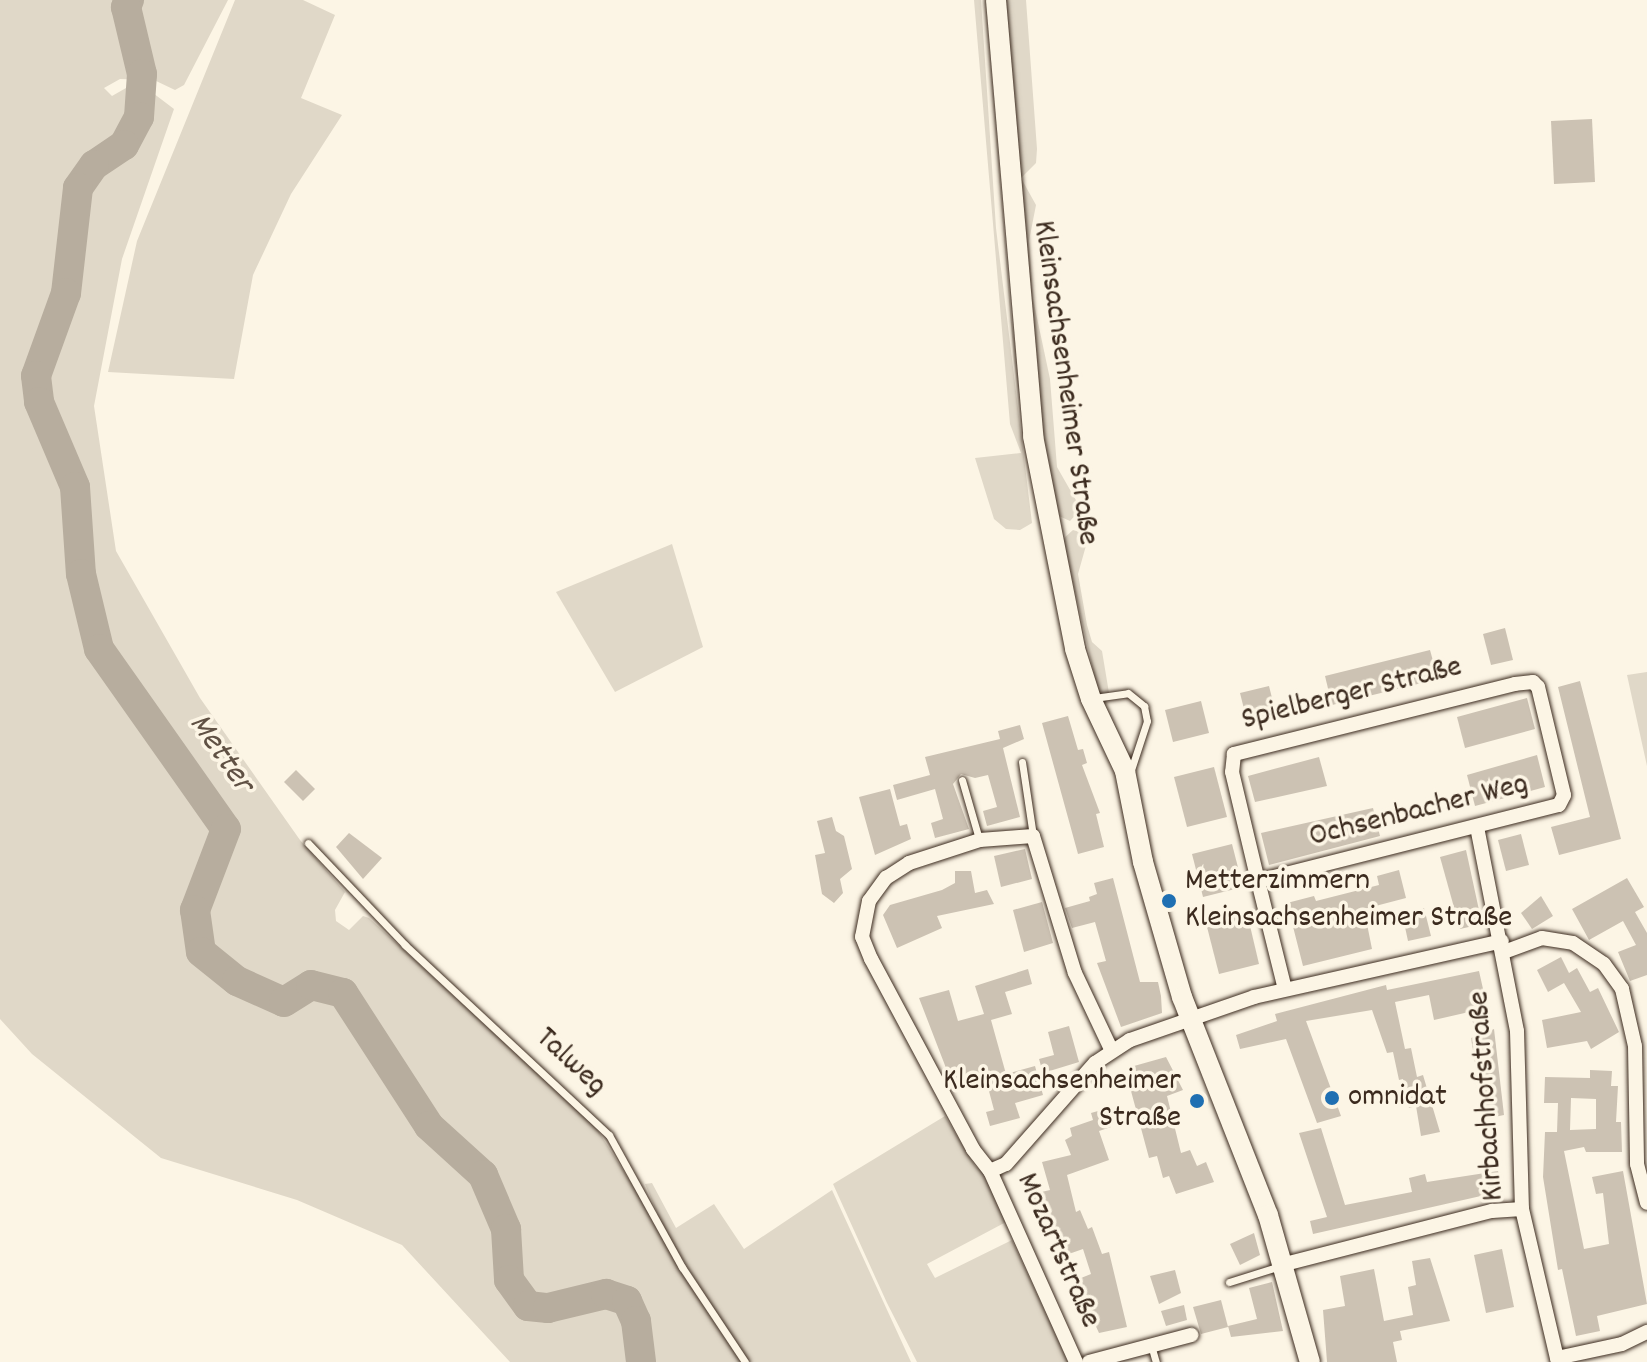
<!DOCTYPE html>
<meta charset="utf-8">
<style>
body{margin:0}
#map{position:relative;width:1647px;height:1362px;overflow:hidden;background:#fcf5e5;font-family:Dekko,sans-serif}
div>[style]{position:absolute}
.green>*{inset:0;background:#e0d8c8}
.river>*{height:30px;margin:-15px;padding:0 15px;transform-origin:15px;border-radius:15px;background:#b7ad9e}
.building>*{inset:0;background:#ccc2b3}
.roads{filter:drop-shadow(0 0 2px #3b2a1e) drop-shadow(0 0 2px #3b2a1e)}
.lane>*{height:7px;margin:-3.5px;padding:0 3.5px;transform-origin:3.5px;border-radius:3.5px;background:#fcf5e5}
.street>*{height:14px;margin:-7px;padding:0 7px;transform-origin:7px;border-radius:7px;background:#fcf5e5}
.secondary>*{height:20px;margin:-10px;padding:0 10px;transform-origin:10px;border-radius:10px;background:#fcf5e5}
.dots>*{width:22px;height:22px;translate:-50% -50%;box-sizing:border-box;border:4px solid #fcf5e5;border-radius:50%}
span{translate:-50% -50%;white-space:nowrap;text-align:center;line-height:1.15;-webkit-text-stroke:7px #fcf5e5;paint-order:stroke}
.street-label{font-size:32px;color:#3b2a1e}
.poi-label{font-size:32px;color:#3b2a1e}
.left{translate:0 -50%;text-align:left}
.right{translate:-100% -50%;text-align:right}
.water-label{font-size:34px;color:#605144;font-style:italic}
</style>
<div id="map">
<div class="green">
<i style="clip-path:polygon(0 0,228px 0,184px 85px,175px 90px,154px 80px,120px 79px,104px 88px,112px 96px,126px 88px,145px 87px,174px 109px,122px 259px,94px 406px,116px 551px,200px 698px,300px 840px,345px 892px,335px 910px,336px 921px,349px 930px,363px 916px,369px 918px,595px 1126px,745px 1362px,510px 1362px,402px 1245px,297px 1200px,161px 1158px,32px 1054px,0 1019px)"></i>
<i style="clip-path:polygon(235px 0,303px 0,335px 15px,301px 98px,342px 115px,291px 194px,253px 275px,234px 379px,108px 372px,137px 241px)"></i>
<i style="clip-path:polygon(974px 0,981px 0,996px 228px,1032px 523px,1020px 530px,1006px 529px,994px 519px,975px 458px,1021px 453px,1010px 424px)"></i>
<i style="clip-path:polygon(985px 0,1011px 315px,1039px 524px,1014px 362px)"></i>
<i style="clip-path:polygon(1005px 0,1026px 0,1037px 149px,1036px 163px,1021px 178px,1036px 205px,1029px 241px,1033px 299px,1050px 379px,1057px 467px,1081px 509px,1070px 521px,1059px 516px,1040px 415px)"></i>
<i style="clip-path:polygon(1073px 530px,1089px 535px,1078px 574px,1087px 625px,1092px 642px,1102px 651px,1109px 693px,1099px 696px,1063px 539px)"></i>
<i style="clip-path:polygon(672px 544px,703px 647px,615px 692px,556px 592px)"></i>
<i style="clip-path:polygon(1647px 672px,1647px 766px,1627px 675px)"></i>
<i style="clip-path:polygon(945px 1116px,975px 1166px,988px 1177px,1006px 1222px,927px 1264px,935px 1278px,1012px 1240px,1068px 1362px,917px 1362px,887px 1303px,833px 1184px)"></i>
<i style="clip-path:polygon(652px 1183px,676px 1228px,714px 1204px,744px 1249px,832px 1190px,911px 1362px,746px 1362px,664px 1229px,645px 1184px)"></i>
</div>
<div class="river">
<i style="left:129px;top:0;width:8px;rotate:113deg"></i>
<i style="left:126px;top:7px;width:69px;rotate:76.6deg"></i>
<i style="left:142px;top:74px;width:43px;rotate:94deg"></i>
<i style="left:139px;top:117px;width:32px;rotate:118deg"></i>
<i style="left:124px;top:145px;width:36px;rotate:146deg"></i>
<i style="left:94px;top:165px;width:28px;rotate:125deg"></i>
<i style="left:78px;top:188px;width:106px;rotate:96.5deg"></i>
<i style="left:66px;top:293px;width:88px;rotate:109.9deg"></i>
<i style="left:36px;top:376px;width:26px;rotate:83deg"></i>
<i style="left:39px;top:402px;width:92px;rotate:67deg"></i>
<i style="left:75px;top:487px;width:87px;rotate:86.1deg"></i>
<i style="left:81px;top:574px;width:77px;rotate:76.5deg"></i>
<i style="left:99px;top:649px;width:220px;rotate:54.8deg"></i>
<i style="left:226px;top:829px;width:87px;rotate:110.9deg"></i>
<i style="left:195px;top:910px;width:42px;rotate:81.9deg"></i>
<i style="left:201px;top:952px;width:46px;rotate:38.9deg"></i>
<i style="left:237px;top:981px;width:51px;rotate:24.1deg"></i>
<i style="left:284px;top:1002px;width:32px;rotate:-32deg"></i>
<i style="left:311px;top:985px;width:33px;rotate:14deg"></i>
<i style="left:343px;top:993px;width:158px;rotate:57.1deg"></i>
<i style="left:429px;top:1126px;width:73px;rotate:42.2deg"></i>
<i style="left:483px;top:1175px;width:59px;rotate:66.9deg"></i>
<i style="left:506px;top:1229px;width:51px;rotate:86.6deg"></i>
<i style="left:509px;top:1280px;width:32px;rotate:54deg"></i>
<i style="left:528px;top:1306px;width:20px;rotate:6deg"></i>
<i style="left:548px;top:1308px;width:60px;rotate:-13.6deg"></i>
<i style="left:606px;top:1294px;width:22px;rotate:18deg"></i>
<i style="left:627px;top:1301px;width:22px;rotate:66deg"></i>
<i style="left:636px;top:1321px;width:41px;rotate:83deg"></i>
</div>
<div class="building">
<i style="clip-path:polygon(1592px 119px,1595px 182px,1554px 184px,1551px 121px)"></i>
<i style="clip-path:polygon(1505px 628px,1513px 660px,1491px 665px,1483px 634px)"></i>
<i style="clip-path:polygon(1430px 650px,1438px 679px,1332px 705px,1325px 676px)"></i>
<i style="clip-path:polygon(1580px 681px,1621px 839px,1559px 855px,1551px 827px,1590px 817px,1558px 687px)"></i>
<i style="clip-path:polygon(1269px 686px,1277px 718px,1248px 725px,1240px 693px)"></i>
<i style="clip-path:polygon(1527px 698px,1535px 729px,1465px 748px,1457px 717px)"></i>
<i style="clip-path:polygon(1201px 701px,1209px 733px,1173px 742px,1165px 710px)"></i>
<i style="clip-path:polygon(1068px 716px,1078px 750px,1083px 749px,1087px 763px,1082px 765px,1100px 813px,1096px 814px,1104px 847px,1078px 854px,1042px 723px)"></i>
<i style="clip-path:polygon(1020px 725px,1024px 739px,1003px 748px,1020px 817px,987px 826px,983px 811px,997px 807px,988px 775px,975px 778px,961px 774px,953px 784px,969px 829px,935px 838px,931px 823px,943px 819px,935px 789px,897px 800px,893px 785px,930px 775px,925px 757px,1000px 739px,998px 731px)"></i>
<i style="clip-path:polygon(1537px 755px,1545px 787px,1475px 806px,1467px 775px)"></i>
<i style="clip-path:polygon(1319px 757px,1327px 786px,1255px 802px,1248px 776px)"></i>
<i style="clip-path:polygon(1214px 767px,1227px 817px,1187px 827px,1174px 777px)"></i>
<i style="clip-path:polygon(296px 770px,315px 789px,303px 801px,284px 782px)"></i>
<i style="clip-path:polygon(890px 789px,900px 826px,907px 824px,911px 839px,875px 855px,859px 797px)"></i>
<i style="clip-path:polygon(1373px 808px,1380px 836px,1269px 865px,1261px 833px)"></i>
<i style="clip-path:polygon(832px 817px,836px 831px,844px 836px,852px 869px,840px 879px,843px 893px,834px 903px,822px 894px,815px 855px,825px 853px,817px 821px)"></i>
<i style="clip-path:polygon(349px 833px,382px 858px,363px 879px,336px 847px)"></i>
<i style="clip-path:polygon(1521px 834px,1529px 865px,1506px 871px,1498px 840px)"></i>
<i style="clip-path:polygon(1232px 844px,1243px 887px,1203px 897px,1192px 854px)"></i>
<i style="clip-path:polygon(1025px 849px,1032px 879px,1001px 887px,994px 856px)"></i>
<i style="clip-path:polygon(1466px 850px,1482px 924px,1460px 929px,1440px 857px)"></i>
<i style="clip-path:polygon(1399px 870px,1406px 898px,1364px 909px,1372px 949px,1303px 966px,1287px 903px,1314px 896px,1316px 901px,1379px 885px,1377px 876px)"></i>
<i style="clip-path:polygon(955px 871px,971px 871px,975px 893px,987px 890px,994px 904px,937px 916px,942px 928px,897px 948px,883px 915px,890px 905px,942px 890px,955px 883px)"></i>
<i style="clip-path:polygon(1113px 878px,1140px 982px,1158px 982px,1161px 996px,1162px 1013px,1121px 1027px,1097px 963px,1106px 961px,1095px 922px,1072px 928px,1065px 908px,1090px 901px,1089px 897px,1097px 894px,1094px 883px)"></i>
<i style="clip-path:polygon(1627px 878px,1644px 907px,1635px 912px,1647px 933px,1647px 975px,1630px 981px,1618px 952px,1636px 945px,1623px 921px,1589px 940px,1572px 909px)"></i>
<i style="clip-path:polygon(1541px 896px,1553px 916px,1532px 929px,1521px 913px)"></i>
<i style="clip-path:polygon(1042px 902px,1053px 943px,1024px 952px,1013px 910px)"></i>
<i style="clip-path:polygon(1424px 908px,1431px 936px,1408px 941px,1402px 913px)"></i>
<i style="clip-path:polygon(1247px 913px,1259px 964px,1219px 974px,1206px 923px)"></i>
<i style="clip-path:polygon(1561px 957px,1569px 973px,1577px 968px,1590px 992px,1598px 988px,1619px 1032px,1591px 1049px,1587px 1041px,1547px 1048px,1542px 1020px,1581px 1012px,1564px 983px,1548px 992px,1537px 970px)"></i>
<i style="clip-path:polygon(1028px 969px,1032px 984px,1005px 992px,1012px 1014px,991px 1020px,1006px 1074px,1035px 1066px,1043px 1095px,1015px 1103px,1020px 1118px,990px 1126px,986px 1112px,994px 1110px,986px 1080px,971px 1084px,969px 1076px,951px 1081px,919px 998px,949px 990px,958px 1021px,984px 1014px,975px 986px)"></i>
<i style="clip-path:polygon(1479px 971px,1490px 1020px,1475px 1028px,1469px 1012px,1434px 1020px,1429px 995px,1395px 1002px,1405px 1049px,1411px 1048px,1417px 1077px,1423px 1075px,1440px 1132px,1421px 1136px,1416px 1106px,1409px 1108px,1403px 1079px,1399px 1080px,1393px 1052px,1387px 1053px,1372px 1010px,1306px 1021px,1341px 1116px,1317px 1123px,1286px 1039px,1240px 1049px,1236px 1035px,1277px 1021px,1275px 1014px,1386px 985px,1387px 990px)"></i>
<i style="clip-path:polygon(1069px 1026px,1079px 1062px,1043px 1073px,1039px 1059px,1054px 1055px,1048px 1032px)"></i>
<i style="clip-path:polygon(1494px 1029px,1504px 1115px,1484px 1119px,1471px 1038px)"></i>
<i style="clip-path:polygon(1166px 1057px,1183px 1090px,1167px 1096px,1181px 1153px,1190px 1150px,1197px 1166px,1206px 1162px,1214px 1182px,1176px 1194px,1169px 1176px,1163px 1178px,1157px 1156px,1149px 1158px,1131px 1091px,1141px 1088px,1134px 1066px)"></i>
<i style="clip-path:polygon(evenodd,1590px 1070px,1612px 1071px,1611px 1086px,1618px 1086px,1616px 1122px,1621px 1122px,1622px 1152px,1586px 1152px,1584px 1147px,1564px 1151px,1584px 1249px,1609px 1244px,1603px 1193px,1596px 1194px,1592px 1177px,1623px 1171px,1647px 1304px,1597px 1316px,1600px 1331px,1576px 1336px,1562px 1269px,1558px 1270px,1543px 1177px,1545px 1132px,1557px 1132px,1558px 1103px,1544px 1103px,1545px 1077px,1590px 1078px,1590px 1070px,1571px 1098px,1596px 1099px,1596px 1129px,1570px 1130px,1571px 1098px)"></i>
<i style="clip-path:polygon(1105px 1109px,1111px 1127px,1099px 1131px,1109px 1160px,1067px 1175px,1076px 1212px,1080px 1210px,1088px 1229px,1092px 1227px,1102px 1254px,1109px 1252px,1127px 1327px,1099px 1333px,1083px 1298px,1081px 1278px,1091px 1274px,1083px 1249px,1063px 1256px,1046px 1210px,1037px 1212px,1033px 1194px,1050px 1190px,1042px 1162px,1071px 1155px,1065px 1140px,1072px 1136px,1070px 1128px,1093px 1120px,1091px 1113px)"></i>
<i style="clip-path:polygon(1321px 1128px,1345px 1205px,1412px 1192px,1409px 1178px,1425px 1174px,1427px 1182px,1498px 1171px,1503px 1191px,1313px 1234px,1310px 1221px,1327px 1217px,1299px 1133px)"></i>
<i style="clip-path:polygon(1254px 1233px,1260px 1255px,1240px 1265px,1230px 1244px)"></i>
<i style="clip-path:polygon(1502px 1249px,1514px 1307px,1486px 1313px,1474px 1255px)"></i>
<i style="clip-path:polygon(1430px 1258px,1450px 1321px,1400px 1331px,1402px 1340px,1393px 1342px,1397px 1362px,1327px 1362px,1323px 1310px,1345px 1306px,1340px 1276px,1374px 1269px,1384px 1321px,1413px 1315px,1408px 1287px,1416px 1285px,1412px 1261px)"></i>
<i style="clip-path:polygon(1175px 1270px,1181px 1293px,1159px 1304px,1150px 1276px)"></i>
<i style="clip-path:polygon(1272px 1282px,1283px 1331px,1231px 1337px,1228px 1326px,1257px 1319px,1249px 1288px)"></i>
<i style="clip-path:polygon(1221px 1300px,1228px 1327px,1201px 1334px,1193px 1307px)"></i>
<i style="clip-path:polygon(1184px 1305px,1187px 1320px,1166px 1326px,1161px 1311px)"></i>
</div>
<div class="roads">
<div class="lane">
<i style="left:1094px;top:698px;width:34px;rotate:-8deg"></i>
<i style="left:1128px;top:693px;width:21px;rotate:39deg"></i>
<i style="left:1144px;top:706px;width:15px;rotate:79deg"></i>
<i style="left:1147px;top:721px;width:52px;rotate:108.1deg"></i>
<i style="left:1022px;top:762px;width:75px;rotate:81.5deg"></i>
<i style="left:962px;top:780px;width:61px;rotate:73.9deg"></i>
<i style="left:308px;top:843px;width:141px;rotate:46.4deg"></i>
<i style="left:405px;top:945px;width:279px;rotate:43deg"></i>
<i style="left:609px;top:1135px;width:151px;rotate:61.1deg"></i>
<i style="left:682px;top:1267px;width:114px;rotate:56.4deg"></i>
<i style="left:1229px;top:1282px;width:53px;rotate:-17.4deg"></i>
<i style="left:1151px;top:1345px;width:18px;rotate:74deg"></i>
</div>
<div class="street">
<i style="left:1477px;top:827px;width:208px;rotate:78.9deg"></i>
<i style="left:1517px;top:1031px;width:178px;rotate:88.4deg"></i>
<i style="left:1522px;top:1209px;width:157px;rotate:76.8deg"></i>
<i style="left:1258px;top:881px;width:310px;rotate:-14.2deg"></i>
<i style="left:1559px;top:805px;width:11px;rotate:-63deg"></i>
<i style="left:1564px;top:795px;width:111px;rotate:-103.5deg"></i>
<i style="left:1538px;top:687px;width:7px;rotate:-135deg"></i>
<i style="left:1533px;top:682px;width:18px;rotate:174deg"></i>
<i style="left:1515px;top:684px;width:290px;rotate:166deg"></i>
<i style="left:1234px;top:754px;width:18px;rotate:96deg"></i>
<i style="left:1232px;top:772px;width:112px;rotate:76.6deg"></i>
<i style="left:1258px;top:881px;width:111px;rotate:76deg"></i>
<i style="left:1504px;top:952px;width:40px;rotate:-20.2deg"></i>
<i style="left:1542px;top:938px;width:31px;rotate:9deg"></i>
<i style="left:1573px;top:943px;width:37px;rotate:34deg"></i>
<i style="left:1604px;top:964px;width:31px;rotate:54deg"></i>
<i style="left:1622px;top:989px;width:58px;rotate:77.2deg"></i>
<i style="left:1635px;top:1046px;width:118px;rotate:89deg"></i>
<i style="left:1637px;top:1164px;width:40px;rotate:75.6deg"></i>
<i style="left:990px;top:1171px;width:17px;rotate:-24deg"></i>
<i style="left:1006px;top:1164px;width:135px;rotate:-48.6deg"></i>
<i style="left:1095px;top:1063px;width:42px;rotate:-33.3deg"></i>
<i style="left:1130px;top:1040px;width:131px;rotate:-19.1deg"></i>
<i style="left:1254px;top:997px;width:254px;rotate:-12.7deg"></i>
<i style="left:1285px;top:1264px;width:214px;rotate:-14.4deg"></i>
<i style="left:1492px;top:1211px;width:30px;rotate:-4deg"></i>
<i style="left:1557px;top:1358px;width:66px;rotate:-12.2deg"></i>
<i style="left:1622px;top:1344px;width:28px;rotate:-26deg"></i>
<i style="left:1076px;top:1362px;width:209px;rotate:-114.2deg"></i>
<i style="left:990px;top:1171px;width:28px;rotate:-128deg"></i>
<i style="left:973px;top:1149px;width:216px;rotate:-118.2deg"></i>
<i style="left:871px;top:959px;width:24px;rotate:-112deg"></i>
<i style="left:862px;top:937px;width:37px;rotate:-79deg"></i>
<i style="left:869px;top:901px;width:29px;rotate:-54deg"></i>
<i style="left:886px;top:878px;width:27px;rotate:-33deg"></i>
<i style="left:909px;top:863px;width:75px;rotate:-17.9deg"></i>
<i style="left:980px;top:840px;width:53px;rotate:-4.3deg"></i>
<i style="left:1033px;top:836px;width:143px;rotate:73deg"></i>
<i style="left:1075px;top:973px;width:84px;rotate:64.7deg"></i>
<i style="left:1089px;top:1362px;width:106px;rotate:-14.8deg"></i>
</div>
<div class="secondary">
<i style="left:996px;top:0;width:438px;rotate:85.1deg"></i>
<i style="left:1033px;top:436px;width:217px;rotate:78.8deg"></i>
<i style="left:1075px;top:649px;width:52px;rotate:72.3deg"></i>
<i style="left:1091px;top:699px;width:80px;rotate:64.7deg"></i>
<i style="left:1125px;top:771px;width:93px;rotate:78.8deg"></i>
<i style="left:1143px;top:862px;width:141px;rotate:73.9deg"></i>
<i style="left:1182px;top:997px;width:234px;rotate:68.5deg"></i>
<i style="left:1268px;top:1215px;width:153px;rotate:74.1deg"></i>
</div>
</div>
<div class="dots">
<i style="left:1169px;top:901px;background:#1f6fb2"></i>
<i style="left:1332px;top:1098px;background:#1f6fb2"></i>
<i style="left:1197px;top:1101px;background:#1f6fb2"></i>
</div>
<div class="street-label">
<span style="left:1064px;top:383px;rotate:82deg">Kleinsachsenheimer Straße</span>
<span style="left:1352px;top:695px;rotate:-14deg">Spielberger Straße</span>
<span style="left:1419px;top:812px;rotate:-14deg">Ochsenbacher Weg</span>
<span style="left:570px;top:1063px;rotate:43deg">Talweg</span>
<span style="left:1488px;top:1096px;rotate:-94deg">Kirbachhofstraße</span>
<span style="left:1057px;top:1251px;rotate:66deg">Mozartstraße</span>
</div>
<div class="poi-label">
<span class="left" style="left:1185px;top:901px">Metterzimmern<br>Kleinsachsenheimer Straße</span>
<span class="right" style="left:1181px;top:1101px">Kleinsachsenheimer<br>Straße</span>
<span class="left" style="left:1348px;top:1098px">omnidat</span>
</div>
<div class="water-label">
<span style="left:220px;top:754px;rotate:55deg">Metter</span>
</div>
</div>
